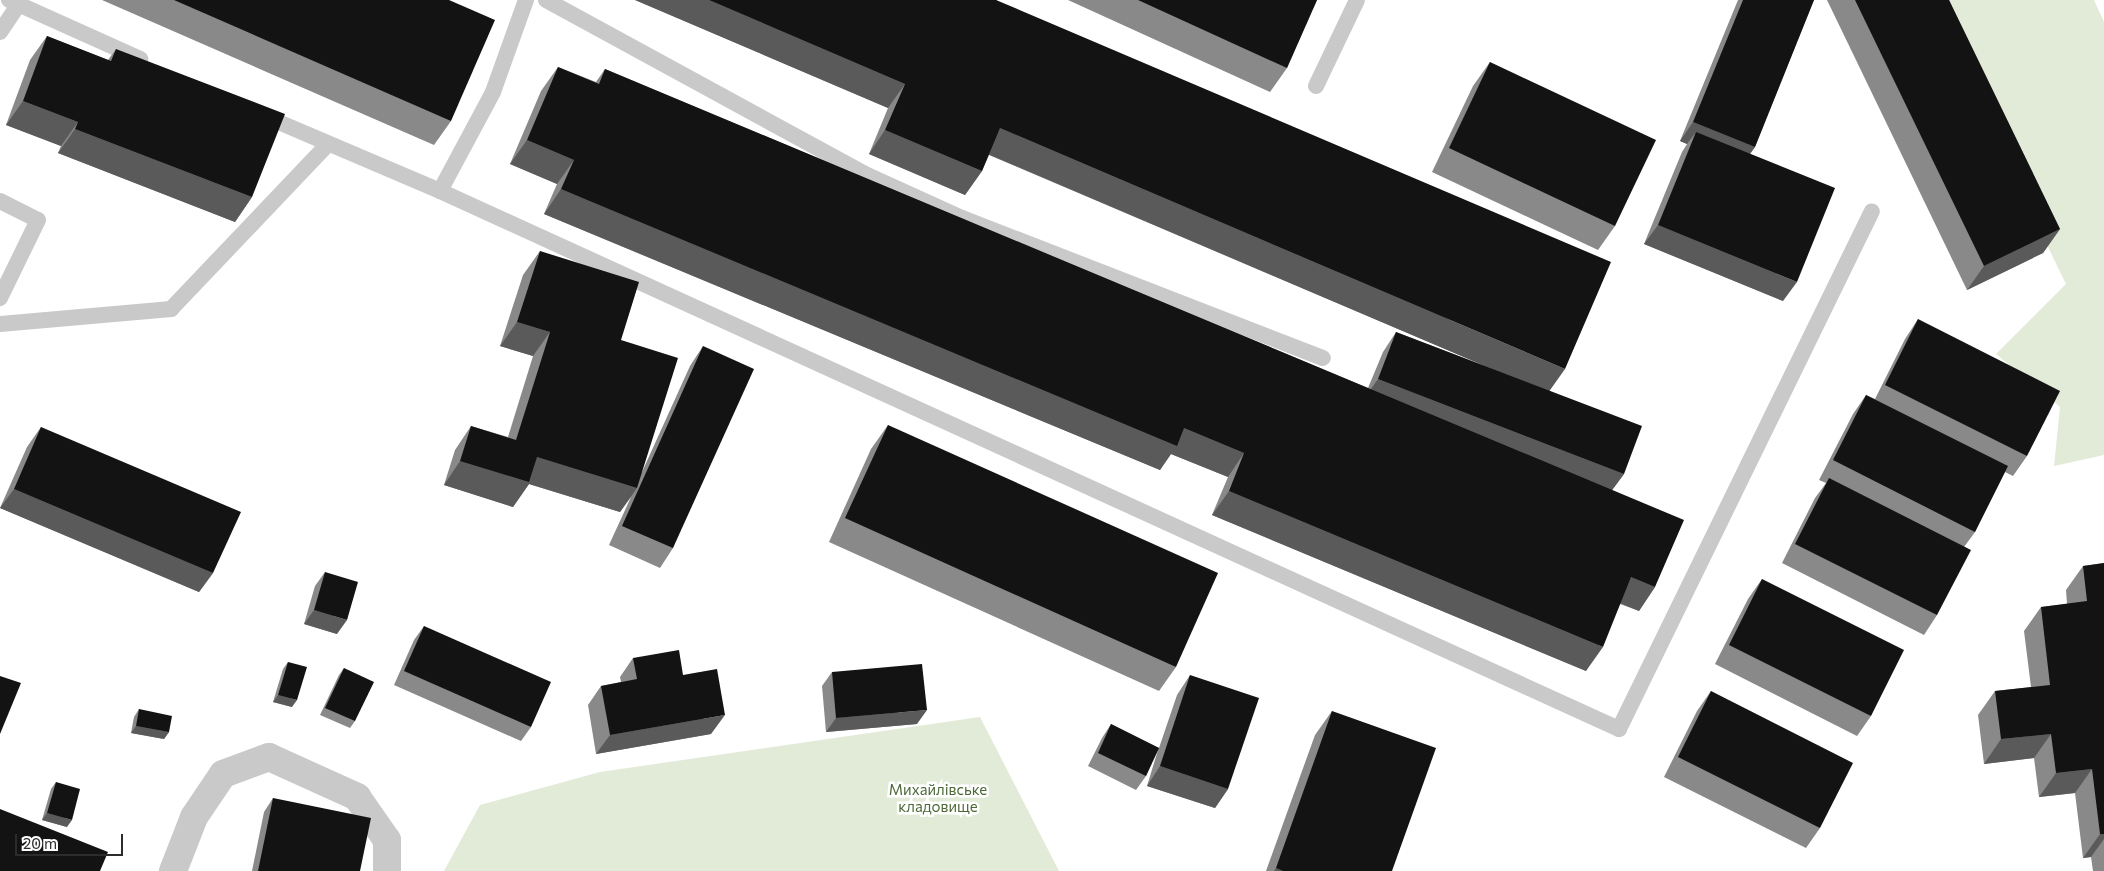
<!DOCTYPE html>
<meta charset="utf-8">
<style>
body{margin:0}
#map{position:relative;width:2104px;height:871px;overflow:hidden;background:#fff;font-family:Commissioner,sans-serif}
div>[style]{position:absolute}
.green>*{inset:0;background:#e1ebd8}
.service>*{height:16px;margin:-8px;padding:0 8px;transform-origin:8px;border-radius:8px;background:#c9c9c9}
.minor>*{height:28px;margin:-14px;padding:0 14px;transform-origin:14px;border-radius:14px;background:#c9c9c9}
.wall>*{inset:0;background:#898989}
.shaded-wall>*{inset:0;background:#5a5a5a}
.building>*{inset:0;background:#131313}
span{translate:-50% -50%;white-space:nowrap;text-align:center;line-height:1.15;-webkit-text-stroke:5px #fff;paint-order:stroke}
.park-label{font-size:15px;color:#4c6937}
.scale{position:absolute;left:15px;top:834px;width:108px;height:22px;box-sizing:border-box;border:2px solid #2c2c2c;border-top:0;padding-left:6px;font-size:15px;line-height:18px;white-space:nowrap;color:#2c2c2c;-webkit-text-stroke:4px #fff;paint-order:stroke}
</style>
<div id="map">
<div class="green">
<i style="clip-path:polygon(1928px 0,2094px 0,2104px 22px,2104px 455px,2054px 466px,2060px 407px,1996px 354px,2066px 284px)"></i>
<i style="clip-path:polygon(980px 717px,1059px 871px,444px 871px,480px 805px,600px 772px)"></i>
</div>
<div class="service">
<i style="left:9px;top:0;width:144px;rotate:24.2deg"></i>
<i style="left:546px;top:0;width:363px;rotate:28.6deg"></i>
<i style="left:865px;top:174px;width:107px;rotate:24.4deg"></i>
<i style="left:962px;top:218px;width:387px;rotate:21.2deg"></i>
<i style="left:0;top:32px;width:34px;rotate:-56deg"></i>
<i style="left:1316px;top:86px;width:95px;rotate:-64.5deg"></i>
<i style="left:262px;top:115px;width:194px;rotate:23.1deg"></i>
<i style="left:440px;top:191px;width:1296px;rotate:24.53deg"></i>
<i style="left:1619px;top:729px;width:576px;rotate:-63.97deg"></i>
<i style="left:440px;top:191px;width:112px;rotate:-61.8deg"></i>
<i style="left:493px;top:92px;width:98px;rotate:-70.3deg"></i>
<i style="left:0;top:201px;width:42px;rotate:26.6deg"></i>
<i style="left:38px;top:220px;width:87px;rotate:116deg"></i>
<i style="left:0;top:324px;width:172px;rotate:-5deg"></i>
<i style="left:171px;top:309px;width:226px;rotate:-46.4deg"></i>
</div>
<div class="minor">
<i style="left:173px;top:871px;width:58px;rotate:-68.7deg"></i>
<i style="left:194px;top:817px;width:52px;rotate:-56deg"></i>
<i style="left:223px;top:774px;width:49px;rotate:-20.3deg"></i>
<i style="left:269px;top:757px;width:97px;rotate:24.4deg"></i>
<i style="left:357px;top:797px;width:52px;rotate:55.1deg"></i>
<i style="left:387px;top:840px;width:31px;rotate:90deg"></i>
</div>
<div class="wall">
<i style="clip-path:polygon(102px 0,449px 0,451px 121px,434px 145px)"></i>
<i style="clip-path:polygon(635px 0,996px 0,1550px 391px,1624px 474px,1612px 490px,1655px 587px,1639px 611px,1620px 604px,1586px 671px,1212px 515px,1228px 477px,1171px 454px,1160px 470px,544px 214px,557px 184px,510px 164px,541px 91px,558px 67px,596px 82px,605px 69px,1368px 388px,1383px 352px,1396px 332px,1485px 366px,989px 155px,982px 171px,965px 195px,869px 154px,888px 108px)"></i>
<i style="clip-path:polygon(1068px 0,1317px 0,1287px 68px,1270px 92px)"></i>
<i style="clip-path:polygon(1738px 0,1814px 0,1755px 147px,1750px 154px,1783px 301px,1644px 244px,1682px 152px,1687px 144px,1680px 141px)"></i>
<i style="clip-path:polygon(1827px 0,1949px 0,2060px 229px,2043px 253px,1967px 290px)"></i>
<i style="clip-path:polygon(47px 36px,108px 60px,116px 49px,252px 197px,235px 222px,58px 153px,61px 146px,6px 125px,30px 60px)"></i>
<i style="clip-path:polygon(1490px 62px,1615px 226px,1598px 250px,1432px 172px,1473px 86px)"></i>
<i style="clip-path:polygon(540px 251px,621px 340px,642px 472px,690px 366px,703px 346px,673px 548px,660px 568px,609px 545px,631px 497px,620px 512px,529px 484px,513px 507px,444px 485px,455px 450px,471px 426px,508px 437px,533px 356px,500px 346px,523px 275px)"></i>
<i style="clip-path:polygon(1918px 319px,2027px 456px,2013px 476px,2005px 472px,1975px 532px,1964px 547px,1937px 615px,1924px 635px,1782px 563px,1815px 498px,1826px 483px,1819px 480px,1853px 414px,1866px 395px,1875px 399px,1905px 339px)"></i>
<i style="clip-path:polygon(888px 425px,1176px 667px,1159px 691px,829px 542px,871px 449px)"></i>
<i style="clip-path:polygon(41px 427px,213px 573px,199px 592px,0 508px,27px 447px)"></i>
<i style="clip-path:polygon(2104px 563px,2104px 871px,2093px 871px,2091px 857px,2083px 858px,2075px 793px,2039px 797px,2034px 758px,1984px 764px,1978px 715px,1995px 691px,2031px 687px,2024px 631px,2041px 607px,2067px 604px,2066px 590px,2083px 566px)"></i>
<i style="clip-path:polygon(325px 572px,337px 634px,304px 624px,315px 586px)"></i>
<i style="clip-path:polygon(1762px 579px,1871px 716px,1857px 736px,1715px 664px,1748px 599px)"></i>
<i style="clip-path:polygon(424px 626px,531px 727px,521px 741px,394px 685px,414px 640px)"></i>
<i style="clip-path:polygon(633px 658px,683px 675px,711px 734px,596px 754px,588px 705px,601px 686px,621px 682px,620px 677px)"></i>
<i style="clip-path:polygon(288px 662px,292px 707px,273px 702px,283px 669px)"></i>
<i style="clip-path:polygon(344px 668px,355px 721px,350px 728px,320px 715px,339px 675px)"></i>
<i style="clip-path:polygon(832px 672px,917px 724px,826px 732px,822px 686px)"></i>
<i style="clip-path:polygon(1190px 675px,1228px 789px,1215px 808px,1147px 786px,1158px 750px,1146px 776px,1136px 790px,1088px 766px,1102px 738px,1111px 724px,1159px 748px,1177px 695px)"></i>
<i style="clip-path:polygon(1711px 691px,1820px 828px,1806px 848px,1664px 777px,1697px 711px)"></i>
<i style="clip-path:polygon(139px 709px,169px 732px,164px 739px,131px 733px,134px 717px)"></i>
<i style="clip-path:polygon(1332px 711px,1392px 871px,1266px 871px,1315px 735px)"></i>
<i style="clip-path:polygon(56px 782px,67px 827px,42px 820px,51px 789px)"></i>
<i style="clip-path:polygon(273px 798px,360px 871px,252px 871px,264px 812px)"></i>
</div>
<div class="shaded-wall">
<i style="clip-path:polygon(635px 0,709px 0,905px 84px,888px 108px)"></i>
<i style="clip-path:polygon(23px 101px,78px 122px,61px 146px,6px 125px)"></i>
<i style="clip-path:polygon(1693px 122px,1755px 147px,1741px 166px,1696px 132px,1687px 144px,1680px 141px)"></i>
<i style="clip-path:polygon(1000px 128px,1565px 369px,1548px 393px,983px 152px)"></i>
<i style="clip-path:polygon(75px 129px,252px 197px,235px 222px,58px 153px)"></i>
<i style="clip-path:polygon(885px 130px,982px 171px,965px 195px,869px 154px)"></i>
<i style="clip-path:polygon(527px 140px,574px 160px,557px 184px,510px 164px)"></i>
<i style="clip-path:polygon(561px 189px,1184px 428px,1244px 453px,1228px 477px,1171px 454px,1160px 470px,544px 214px)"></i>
<i style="clip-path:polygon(1658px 225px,1797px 282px,1783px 301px,1644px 244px)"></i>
<i style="clip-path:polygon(2060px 229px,2043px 253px,1967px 290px,1984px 266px)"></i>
<i style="clip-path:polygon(517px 322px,550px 332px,533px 356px,500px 346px)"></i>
<i style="clip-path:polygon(1378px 379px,1624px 474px,1610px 493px,1364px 399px)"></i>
<i style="clip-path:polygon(537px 457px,637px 488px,620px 512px,529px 484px,513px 507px,444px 485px,460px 461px)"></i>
<i style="clip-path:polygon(14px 489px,213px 573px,199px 592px,0 508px)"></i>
<i style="clip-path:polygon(1229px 491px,1603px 647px,1586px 671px,1212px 515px)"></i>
<i style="clip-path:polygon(1631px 577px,1655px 587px,1639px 611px,1615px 601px)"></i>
<i style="clip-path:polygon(314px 610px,347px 620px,337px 634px,304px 624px)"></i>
<i style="clip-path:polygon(278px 695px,297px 700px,292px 707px,273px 702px)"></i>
<i style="clip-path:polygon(927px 710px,917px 724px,826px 732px,836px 718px)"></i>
<i style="clip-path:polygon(725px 715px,711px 734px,596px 754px,610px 735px)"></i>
<i style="clip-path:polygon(136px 726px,169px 732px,164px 739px,131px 733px)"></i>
<i style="clip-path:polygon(2051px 734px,2034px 758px,1984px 764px,2001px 739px)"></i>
<i style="clip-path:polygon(1160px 766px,1228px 789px,1215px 808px,1147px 786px)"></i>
<i style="clip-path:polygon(2092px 769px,2075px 793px,2039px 797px,2056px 773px)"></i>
<i style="clip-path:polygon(47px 813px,72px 820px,67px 827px,42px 820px)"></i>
<i style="clip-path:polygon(2100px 834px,2104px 834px,2104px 839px,2091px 857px,2083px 858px)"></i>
<i style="clip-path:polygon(1276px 868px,1283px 871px,1274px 871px)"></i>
</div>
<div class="building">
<i style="clip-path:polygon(174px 0,449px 0,495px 20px,451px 121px)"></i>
<i style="clip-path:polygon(709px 0,996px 0,1611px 262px,1565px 369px,1000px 128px,982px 171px,885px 130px,905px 84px)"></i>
<i style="clip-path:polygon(1138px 0,1317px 0,1287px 68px)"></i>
<i style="clip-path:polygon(1743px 0,1814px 0,1755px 147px,1693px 122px)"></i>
<i style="clip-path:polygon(1855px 0,1949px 0,2060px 229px,1984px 266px)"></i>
<i style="clip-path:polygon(47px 36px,111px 61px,116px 49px,285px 114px,252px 197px,75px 129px,78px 122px,23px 101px)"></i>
<i style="clip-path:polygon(1490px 62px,1656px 140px,1615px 226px,1449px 148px)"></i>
<i style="clip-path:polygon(558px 67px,599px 84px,605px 69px,1684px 520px,1655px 587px,1631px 577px,1603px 647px,1229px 491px,1244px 453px,1184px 428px,1177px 446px,561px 189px,574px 160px,527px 140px)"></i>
<i style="clip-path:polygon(1696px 132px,1835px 188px,1797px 282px,1658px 225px)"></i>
<i style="clip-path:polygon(540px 251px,639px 282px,621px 340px,678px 358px,637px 488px,537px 457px,529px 482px,460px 461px,471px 426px,516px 440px,550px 332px,517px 322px)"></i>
<i style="clip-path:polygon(1918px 319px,2060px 391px,2027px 456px,1885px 385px)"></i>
<i style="clip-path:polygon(1396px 332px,1642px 426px,1624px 474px,1378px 379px)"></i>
<i style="clip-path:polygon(703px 346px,754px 369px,673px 548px,622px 526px)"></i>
<i style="clip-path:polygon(1866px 395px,2008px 466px,1975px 532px,1833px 460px)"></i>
<i style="clip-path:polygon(888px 425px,1218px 573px,1176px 667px,845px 518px)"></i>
<i style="clip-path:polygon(41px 427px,241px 512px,213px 573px,14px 489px)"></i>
<i style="clip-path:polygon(1829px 478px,1971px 550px,1937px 615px,1795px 544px)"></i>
<i style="clip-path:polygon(2104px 563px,2104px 834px,2100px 834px,2092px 769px,2056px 773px,2051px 734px,2001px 739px,1995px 691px,2050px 685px,2041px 607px,2087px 601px,2083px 566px)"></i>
<i style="clip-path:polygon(325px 572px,358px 582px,347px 620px,314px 610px)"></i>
<i style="clip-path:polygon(1762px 579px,1904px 650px,1871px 716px,1729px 645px)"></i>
<i style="clip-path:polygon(424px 626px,551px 682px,531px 727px,404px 671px)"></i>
<i style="clip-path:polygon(679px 650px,683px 675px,717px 669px,725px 715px,610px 735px,601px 686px,637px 679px,633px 658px)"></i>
<i style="clip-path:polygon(288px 662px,307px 667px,297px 700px,278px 695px)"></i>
<i style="clip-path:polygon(922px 664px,927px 710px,836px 718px,832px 672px)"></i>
<i style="clip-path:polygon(344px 668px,374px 682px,355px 721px,325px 708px)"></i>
<i style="clip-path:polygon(1190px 675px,1259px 698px,1228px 789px,1160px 766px)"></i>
<i style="clip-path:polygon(0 676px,21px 683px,0 734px)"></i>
<i style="clip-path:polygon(1711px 691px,1853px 763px,1820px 828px,1678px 757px)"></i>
<i style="clip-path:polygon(139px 709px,172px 716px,169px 732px,136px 726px)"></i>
<i style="clip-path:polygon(1332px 711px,1436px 748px,1392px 871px,1283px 871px,1276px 868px)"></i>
<i style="clip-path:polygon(1111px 724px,1159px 748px,1146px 776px,1098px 753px)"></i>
<i style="clip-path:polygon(56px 782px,80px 789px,72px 820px,47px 813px)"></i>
<i style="clip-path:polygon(273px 798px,371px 818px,360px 871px,258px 871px)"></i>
<i style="clip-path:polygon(0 809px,108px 852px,100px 871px,0 871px)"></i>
</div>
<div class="park-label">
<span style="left:938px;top:798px">Михайлівське<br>кладовище</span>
</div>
<div class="scale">20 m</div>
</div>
